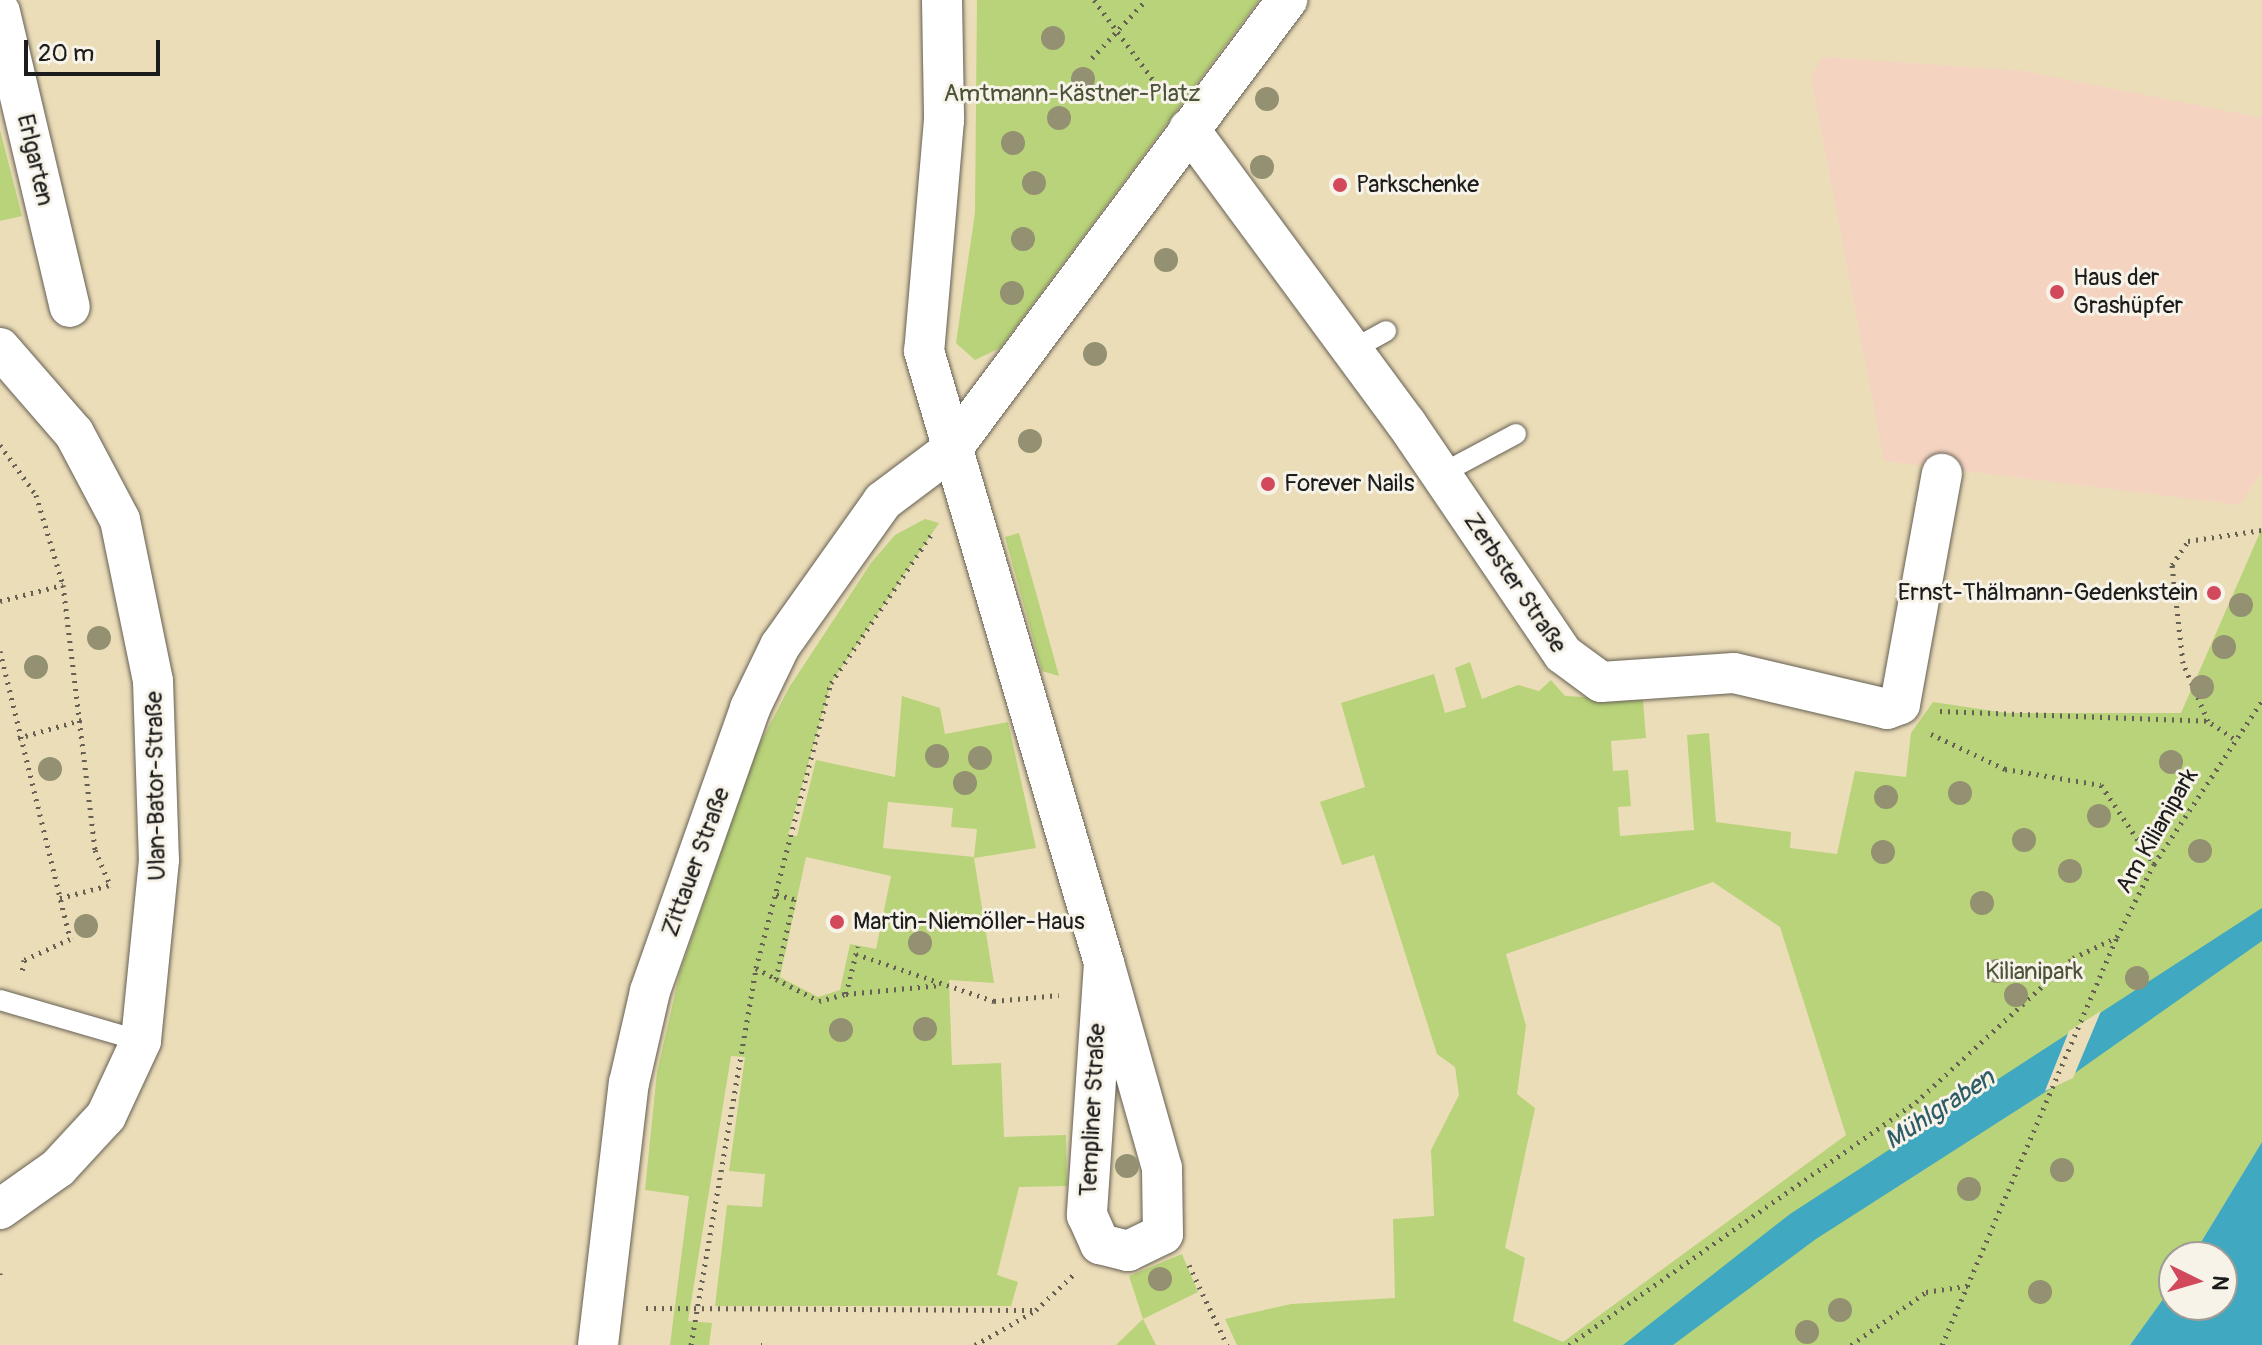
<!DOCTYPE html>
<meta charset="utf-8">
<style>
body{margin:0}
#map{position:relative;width:2262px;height:1345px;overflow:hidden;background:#ecddb9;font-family:Pangolin,sans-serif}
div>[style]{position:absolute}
.built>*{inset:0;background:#f5d3c1}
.green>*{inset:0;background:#b8d379}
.water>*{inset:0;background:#41a8c1}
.pier>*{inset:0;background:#ecddb9}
.path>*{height:5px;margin-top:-2.5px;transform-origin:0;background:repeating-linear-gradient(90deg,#656053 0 2px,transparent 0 8px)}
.roads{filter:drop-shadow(0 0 2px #656053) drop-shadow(0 0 2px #656053)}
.service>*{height:20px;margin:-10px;padding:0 10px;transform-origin:10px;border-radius:10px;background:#fff}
.minor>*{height:40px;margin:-20px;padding:0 20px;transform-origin:20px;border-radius:20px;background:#fff}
.trees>*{width:24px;height:24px;margin:-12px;border-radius:50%;background:#939172}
.dots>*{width:22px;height:22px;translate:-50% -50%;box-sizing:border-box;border:4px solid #f7f3e8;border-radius:50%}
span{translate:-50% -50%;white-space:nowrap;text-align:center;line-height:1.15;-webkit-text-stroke:6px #f7f3e8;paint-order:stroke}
.park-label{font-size:24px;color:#4b5338}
.street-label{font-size:24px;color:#1c1c1c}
.poi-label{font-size:24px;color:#1c1c1c}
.left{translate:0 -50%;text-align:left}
.right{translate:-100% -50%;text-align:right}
.water-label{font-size:26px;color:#2d5b66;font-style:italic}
.north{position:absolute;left:2158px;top:1241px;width:80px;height:80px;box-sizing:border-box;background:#f7f3e8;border:2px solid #9f9d96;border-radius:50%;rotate:95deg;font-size:22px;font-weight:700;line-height:32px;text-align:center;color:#1c1c1c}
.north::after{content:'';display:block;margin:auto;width:28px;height:36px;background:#d1495b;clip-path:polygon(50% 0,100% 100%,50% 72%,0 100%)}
.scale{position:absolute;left:24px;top:40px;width:136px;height:36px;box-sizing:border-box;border:4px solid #1c1c1c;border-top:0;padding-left:10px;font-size:24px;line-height:28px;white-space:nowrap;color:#1c1c1c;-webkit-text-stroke:6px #f7f3e8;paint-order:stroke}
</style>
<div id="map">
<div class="built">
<i style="clip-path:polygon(1823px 57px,2025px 71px,2262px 118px,2262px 472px,2240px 505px,1884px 461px,1811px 77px)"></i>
</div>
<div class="green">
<i style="clip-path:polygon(977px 0,1259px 0,1000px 348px,975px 360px,956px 343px,975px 213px)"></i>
<i style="clip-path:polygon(0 130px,22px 216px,0 221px)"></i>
<i style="clip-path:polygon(evenodd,925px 519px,939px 523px,831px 683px,788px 835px,797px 836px,816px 760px,895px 777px,902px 696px,940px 708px,945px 734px,1008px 722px,1036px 848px,974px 858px,994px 983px,949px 980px,952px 1065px,1001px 1063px,1004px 1137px,1066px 1135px,1067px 1186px,1019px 1187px,997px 1275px,1018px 1282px,1011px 1306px,715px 1306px,727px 1205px,762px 1207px,765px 1174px,729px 1171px,745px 1057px,731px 1056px,688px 1321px,712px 1323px,709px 1345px,670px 1345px,689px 1196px,645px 1190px,657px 1072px,680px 972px,756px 751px,790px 686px,871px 563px,895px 535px,925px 519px,888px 802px,953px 808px,951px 827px,977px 829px,974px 857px,883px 848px,888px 802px,925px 519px,806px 857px,891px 876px,876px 949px,850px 944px,840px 990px,818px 997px,780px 977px,806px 857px)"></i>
<i style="clip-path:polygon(evenodd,2262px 528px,2262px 1142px,2192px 1257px,2174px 1257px,2174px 1284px,2130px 1345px,1237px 1345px,1225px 1319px,1291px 1304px,1395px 1298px,1393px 1219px,1434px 1216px,1431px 1150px,1459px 1095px,1455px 1067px,1437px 1054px,1374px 855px,1342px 865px,1320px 802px,1365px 787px,1341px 703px,1434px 674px,1445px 713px,1466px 707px,1455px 668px,1470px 662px,1482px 699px,1518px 685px,1539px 691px,1551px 680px,1565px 696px,1643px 700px,1646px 738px,1611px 741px,1613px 771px,1628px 770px,1631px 806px,1618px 807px,1620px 836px,1694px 830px,1687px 735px,1709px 733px,1716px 822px,1791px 832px,1790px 848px,1837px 854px,1855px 771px,1906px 777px,1911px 733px,1933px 702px,2007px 713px,2181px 713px,2262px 528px,1713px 882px,1780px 927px,1846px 1135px,1563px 1342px,1513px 1321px,1525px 1258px,1505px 1248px,1535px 1108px,1517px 1094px,1526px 1026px,1506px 954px,1713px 882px)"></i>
<i style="clip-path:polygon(1019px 533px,1035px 589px,1059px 676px,1042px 671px,1005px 537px)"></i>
<i style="clip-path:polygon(1182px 1254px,1198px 1292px,1143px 1319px,1156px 1345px,1116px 1345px,1143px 1319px,1129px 1276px)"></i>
</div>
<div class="water">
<i style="clip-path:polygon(2262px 908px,2262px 941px,2075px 1073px,1816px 1239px,1673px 1345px,1623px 1345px,1790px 1214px)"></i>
<i style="clip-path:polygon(2262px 1142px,2262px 1345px,2130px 1345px,2174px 1284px,2174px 1305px,2222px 1305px,2222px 1257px,2192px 1257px)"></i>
</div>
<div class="pier">
<i style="clip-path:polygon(2101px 1011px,2073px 1078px,2045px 1091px,2069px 1031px)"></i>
</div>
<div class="path">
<i style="left:1094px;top:0;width:119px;rotate:53.5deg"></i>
<i style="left:1092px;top:58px;width:79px;rotate:-47deg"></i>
<i style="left:0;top:445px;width:62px;rotate:54.2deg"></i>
<i style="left:36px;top:495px;width:94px;rotate:73.3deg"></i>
<i style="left:63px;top:585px;width:267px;rotate:83.1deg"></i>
<i style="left:95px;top:850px;width:40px;rotate:66.6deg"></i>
<i style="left:0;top:601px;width:65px;rotate:-14.3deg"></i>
<i style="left:0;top:651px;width:296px;rotate:76.3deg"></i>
<i style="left:70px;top:939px;width:51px;rotate:155.5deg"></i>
<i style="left:24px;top:960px;width:12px;rotate:99deg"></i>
<i style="left:1940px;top:711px;width:268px;rotate:2.1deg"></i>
<i style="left:1931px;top:734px;width:82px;rotate:25.3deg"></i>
<i style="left:2005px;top:769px;width:97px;rotate:9.5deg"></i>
<i style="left:2101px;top:785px;width:95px;rotate:56.1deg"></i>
<i style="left:18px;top:738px;width:70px;rotate:-15.8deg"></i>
<i style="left:2233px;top:738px;width:30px;rotate:-146deg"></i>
<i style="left:2208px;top:721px;width:63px;rotate:-113.3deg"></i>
<i style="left:2183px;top:663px;width:99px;rotate:-96.4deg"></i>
<i style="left:2172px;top:565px;width:29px;rotate:-56deg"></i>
<i style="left:2188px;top:541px;width:75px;rotate:-8.5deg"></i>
<i style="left:60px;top:898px;width:52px;rotate:-14.6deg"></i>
<i style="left:856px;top:954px;width:146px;rotate:18.8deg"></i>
<i style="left:994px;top:1001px;width:65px;rotate:-5.3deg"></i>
<i style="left:756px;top:968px;width:23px;rotate:29deg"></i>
<i style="left:776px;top:979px;width:82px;rotate:-77.3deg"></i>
<i style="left:794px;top:899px;width:20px;rotate:-165deg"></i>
<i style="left:776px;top:979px;width:48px;rotate:27.1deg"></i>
<i style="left:819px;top:1001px;width:28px;rotate:-15deg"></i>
<i style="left:846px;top:994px;width:49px;rotate:-76deg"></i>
<i style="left:846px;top:994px;width:95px;rotate:-5.4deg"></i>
<i style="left:1189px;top:1265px;width:89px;rotate:64.6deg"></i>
<i style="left:0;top:1273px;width:7px;rotate:90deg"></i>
<i style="left:646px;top:1308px;width:390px;rotate:0.3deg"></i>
<i style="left:1036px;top:1310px;width:51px;rotate:-43.4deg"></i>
<i style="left:691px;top:1345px;width:383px;rotate:-80.2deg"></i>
<i style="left:756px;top:968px;width:295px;rotate:-75.3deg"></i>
<i style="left:831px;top:683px;width:182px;rotate:-56deg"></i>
<i style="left:761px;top:1345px;width:1px"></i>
<i style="left:975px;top:1345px;width:67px;rotate:-29.6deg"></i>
<i style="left:1569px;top:1345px;width:424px;rotate:-35deg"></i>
<i style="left:1916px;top:1102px;width:213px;rotate:-42.5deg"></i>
<i style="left:2073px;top:958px;width:49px;rotate:-25.5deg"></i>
<i style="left:1851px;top:1345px;width:92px;rotate:-35.2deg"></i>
<i style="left:1926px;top:1292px;width:47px;rotate:-8.7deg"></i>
<i style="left:1942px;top:1345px;width:444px;rotate:-66.8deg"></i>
<i style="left:2117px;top:937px;width:82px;rotate:-63.1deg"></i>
<i style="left:2154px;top:864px;width:196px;rotate:-56.5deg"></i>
</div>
<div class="roads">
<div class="service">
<i style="left:1352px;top:350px;width:39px;rotate:-29deg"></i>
<i style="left:1441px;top:474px;width:85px;rotate:-28.1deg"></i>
<i style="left:0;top:1000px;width:147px;rotate:16.2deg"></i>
</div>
<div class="minor">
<i style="left:942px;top:0;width:120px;rotate:89deg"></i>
<i style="left:944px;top:120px;width:232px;rotate:94.9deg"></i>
<i style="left:924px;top:351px;width:638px;rotate:73.61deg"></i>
<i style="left:1104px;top:963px;width:253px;rotate:93.9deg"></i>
<i style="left:1087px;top:1215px;width:32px;rotate:66deg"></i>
<i style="left:1100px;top:1244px;width:29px;rotate:14deg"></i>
<i style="left:1128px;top:1251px;width:39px;rotate:-26deg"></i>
<i style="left:1163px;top:1234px;width:66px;rotate:-90.9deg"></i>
<i style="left:1162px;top:1168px;width:213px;rotate:-105.8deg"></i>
<i style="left:0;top:12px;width:303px;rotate:76.7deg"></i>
<i style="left:1189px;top:129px;width:365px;rotate:53.6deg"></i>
<i style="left:1406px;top:423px;width:279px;rotate:55.8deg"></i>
<i style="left:1563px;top:654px;width:47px;rotate:36.4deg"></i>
<i style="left:1601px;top:682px;width:133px;rotate:-3.9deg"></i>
<i style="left:1734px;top:673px;width:157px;rotate:13.2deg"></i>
<i style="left:1887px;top:709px;width:14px;rotate:-21deg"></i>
<i style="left:1900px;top:704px;width:234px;rotate:-79.7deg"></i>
<i style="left:0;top:348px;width:113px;rotate:49deg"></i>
<i style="left:74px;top:433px;width:98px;rotate:62.1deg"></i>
<i style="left:120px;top:520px;width:164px;rotate:78.4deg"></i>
<i style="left:153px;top:681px;width:179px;rotate:88.1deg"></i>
<i style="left:159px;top:860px;width:182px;rotate:95.7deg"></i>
<i style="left:141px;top:1041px;width:83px;rotate:115deg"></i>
<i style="left:106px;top:1116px;width:71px;rotate:132.7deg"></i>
<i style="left:58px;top:1168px;width:71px;rotate:144.7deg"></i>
<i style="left:598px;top:1345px;width:264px;rotate:-83.3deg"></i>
<i style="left:629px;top:1083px;width:94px;rotate:-77.1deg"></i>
<i style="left:650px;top:991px;width:300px;rotate:-70.5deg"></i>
<i style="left:750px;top:708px;width:69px;rotate:-64.2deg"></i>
<i style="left:780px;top:646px;width:178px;rotate:-54.6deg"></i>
<i style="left:883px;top:501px;width:85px;rotate:-36.9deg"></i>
<i style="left:951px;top:450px;width:562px;rotate:-53.25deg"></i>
</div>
</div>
<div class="trees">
<i style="left:1053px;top:38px"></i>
<i style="left:1083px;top:79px"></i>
<i style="left:1267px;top:99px"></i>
<i style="left:1059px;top:118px"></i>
<i style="left:1013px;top:143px"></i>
<i style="left:1262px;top:167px"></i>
<i style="left:1034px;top:183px"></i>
<i style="left:1023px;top:239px"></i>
<i style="left:1166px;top:260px"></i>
<i style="left:1012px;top:293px"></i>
<i style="left:1095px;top:354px"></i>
<i style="left:1030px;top:441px"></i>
<i style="left:2241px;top:605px"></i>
<i style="left:99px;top:638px"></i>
<i style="left:2224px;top:647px"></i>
<i style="left:36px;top:667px"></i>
<i style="left:2202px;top:687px"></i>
<i style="left:937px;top:756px"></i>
<i style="left:980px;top:758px"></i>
<i style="left:2171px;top:762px"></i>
<i style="left:50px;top:769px"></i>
<i style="left:965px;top:783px"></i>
<i style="left:1960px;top:793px"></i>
<i style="left:1886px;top:797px"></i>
<i style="left:2099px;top:816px"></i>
<i style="left:2024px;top:840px"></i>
<i style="left:2200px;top:851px"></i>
<i style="left:1883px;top:852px"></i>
<i style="left:2070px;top:871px"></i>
<i style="left:1982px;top:903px"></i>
<i style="left:86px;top:926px"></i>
<i style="left:920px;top:943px"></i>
<i style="left:1997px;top:971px"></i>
<i style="left:2137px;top:978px"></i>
<i style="left:2016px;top:995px"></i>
<i style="left:925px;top:1029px"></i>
<i style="left:841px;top:1030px"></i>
<i style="left:1127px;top:1166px"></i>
<i style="left:2062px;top:1170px"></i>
<i style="left:1969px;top:1189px"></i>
<i style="left:1160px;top:1279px"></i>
<i style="left:2040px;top:1292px"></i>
<i style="left:1840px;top:1310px"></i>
<i style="left:1807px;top:1332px"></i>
</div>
<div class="dots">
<i style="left:1340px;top:185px;background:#d1495b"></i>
<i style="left:2057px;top:292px;background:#d1495b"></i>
<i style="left:1268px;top:484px;background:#d1495b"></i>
<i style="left:2214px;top:593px;background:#d1495b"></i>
<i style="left:837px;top:922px;background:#d1495b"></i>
</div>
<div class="park-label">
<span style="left:1072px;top:94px">Amtmann-Kästner-Platz</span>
<span style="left:2034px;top:972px">Kilianipark</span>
</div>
<div class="street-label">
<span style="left:35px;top:160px;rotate:77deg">Erlgarten</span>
<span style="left:1515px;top:583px;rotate:56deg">Zerbster Straße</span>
<span style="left:156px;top:786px;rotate:-91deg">Ulan-Bator-Straße</span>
<span style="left:2157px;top:831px;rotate:-60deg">Am Kilianipark</span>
<span style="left:696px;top:862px;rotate:-70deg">Zittauer Straße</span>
<span style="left:1093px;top:1110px;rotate:-87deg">Templiner Straße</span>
</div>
<div class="poi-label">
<span class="left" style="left:1356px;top:185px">Parkschenke</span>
<span class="left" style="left:2073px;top:292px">Haus der<br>Grashüpfer</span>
<span class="left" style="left:1284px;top:484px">Forever Nails</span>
<span class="right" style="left:2198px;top:593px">Ernst-Thälmann-Gedenkstein</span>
<span class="left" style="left:853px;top:922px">Martin-Niemöller-Haus</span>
</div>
<div class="water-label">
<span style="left:1940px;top:1110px;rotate:-33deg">Mühlgraben</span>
</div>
<div class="north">N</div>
<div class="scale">20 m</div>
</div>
